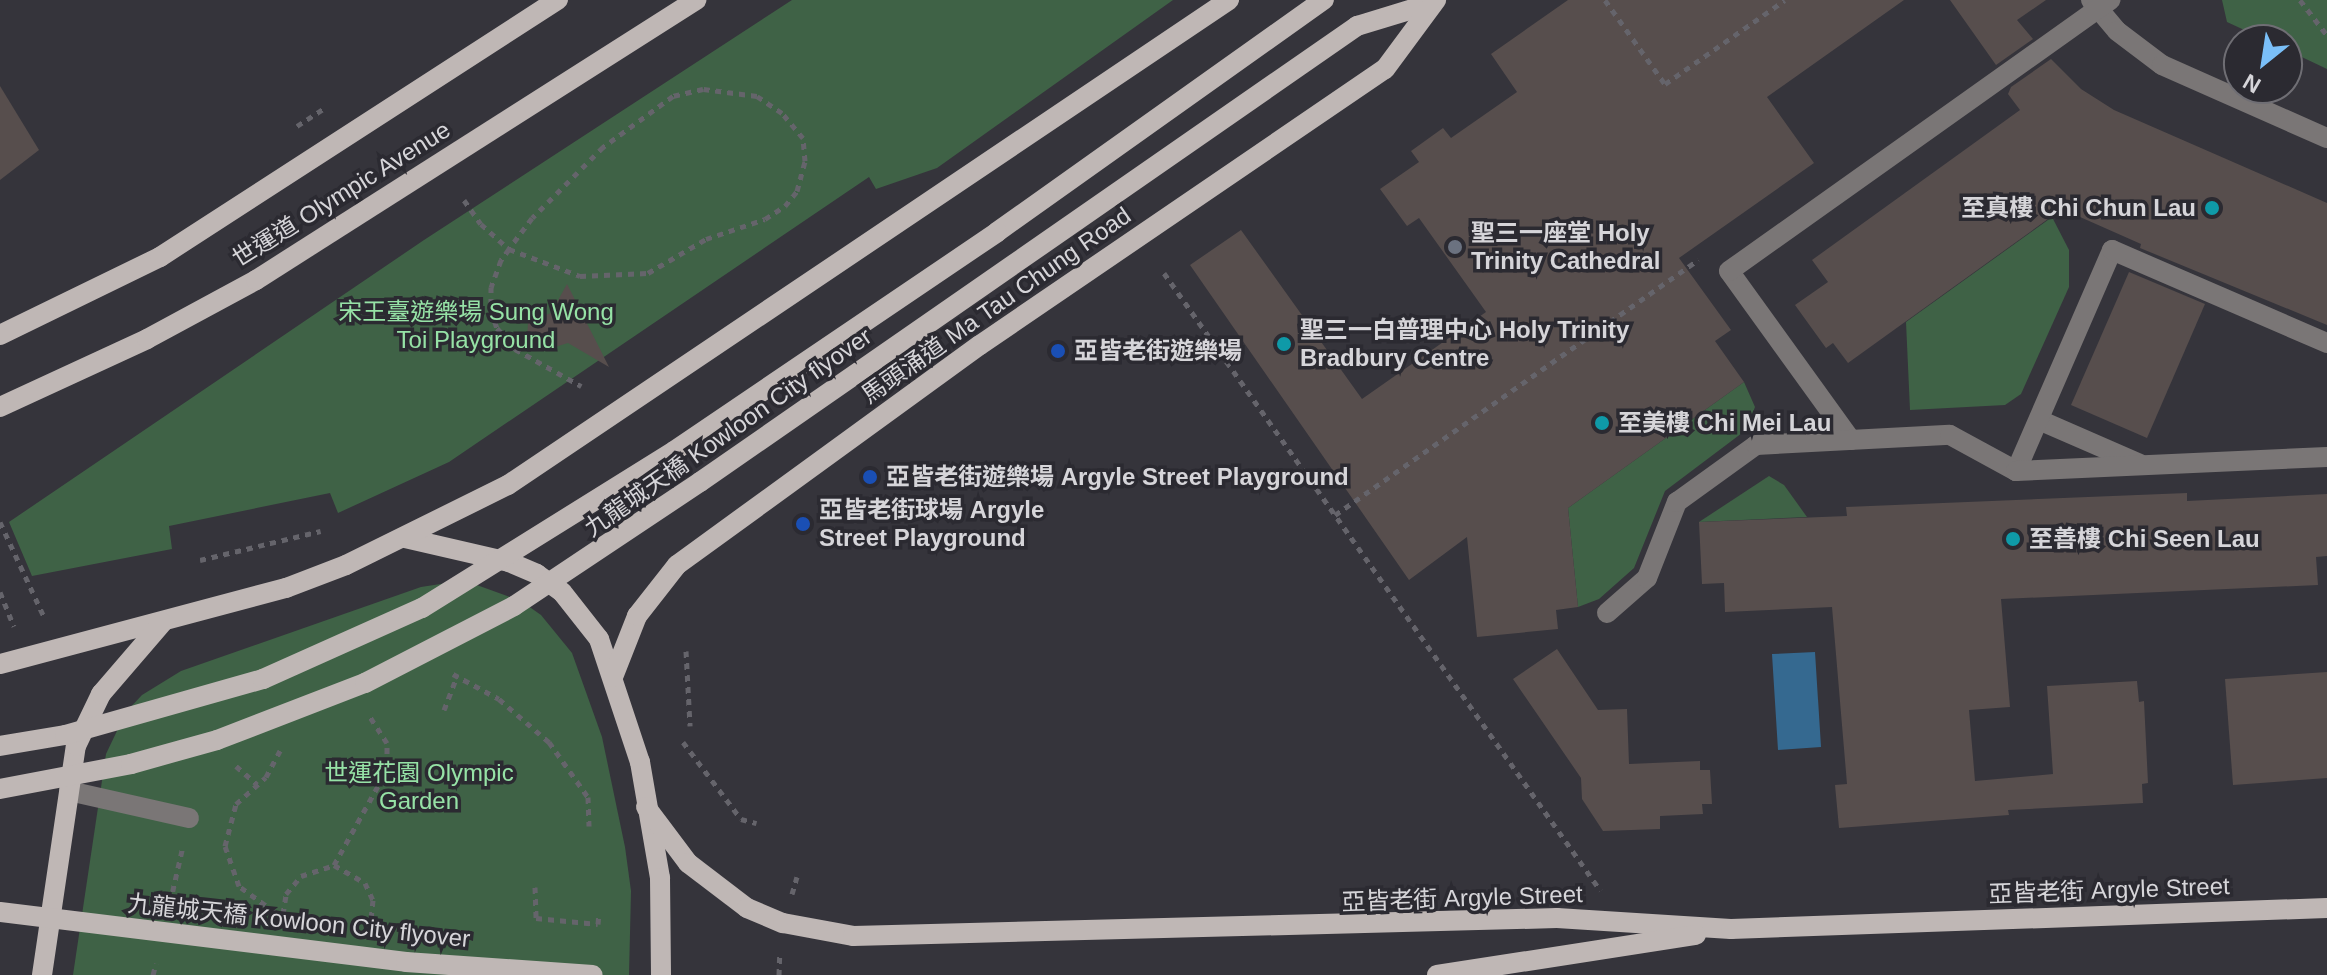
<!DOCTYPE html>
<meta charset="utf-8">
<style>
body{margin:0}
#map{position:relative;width:2327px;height:975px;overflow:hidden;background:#35343b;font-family:Arial,"Noto Sans TC",sans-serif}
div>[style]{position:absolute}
.green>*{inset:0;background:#3f6246}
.water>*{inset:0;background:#356990}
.building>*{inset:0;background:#574e4d}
.path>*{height:5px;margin-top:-2.5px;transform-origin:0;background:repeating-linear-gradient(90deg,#65646b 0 6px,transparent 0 12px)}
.minor>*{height:20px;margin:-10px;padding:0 10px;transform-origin:10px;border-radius:10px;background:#7a7676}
.major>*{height:20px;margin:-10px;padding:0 10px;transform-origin:10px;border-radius:10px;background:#bfb7b5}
.major-bridge>*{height:20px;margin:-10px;padding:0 10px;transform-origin:10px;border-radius:10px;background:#bfb7b5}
.dots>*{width:22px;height:22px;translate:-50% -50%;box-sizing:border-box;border:4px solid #2b2a31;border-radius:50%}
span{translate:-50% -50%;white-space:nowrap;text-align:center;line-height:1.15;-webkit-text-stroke:7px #2b2a31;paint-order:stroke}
.street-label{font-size:24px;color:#d6d5d9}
.poi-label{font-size:24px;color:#d6d5d9;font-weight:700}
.right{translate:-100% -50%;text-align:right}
.left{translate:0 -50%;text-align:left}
.park-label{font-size:24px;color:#96e2a6}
.north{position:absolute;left:2223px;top:24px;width:80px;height:80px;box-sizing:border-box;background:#2b2a31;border:2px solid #6f6e74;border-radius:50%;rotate:210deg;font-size:22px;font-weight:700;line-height:32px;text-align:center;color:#d6d5d9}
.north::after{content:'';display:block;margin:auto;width:28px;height:36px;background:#7abff8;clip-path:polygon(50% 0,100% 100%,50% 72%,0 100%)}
</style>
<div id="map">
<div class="green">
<i style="clip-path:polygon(792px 0,1173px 0,937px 168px,876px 189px,869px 177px,449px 462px,338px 513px,330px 493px,169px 526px,172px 549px,32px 576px,9px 522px,424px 240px)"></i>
<i style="clip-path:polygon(2222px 0,2327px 0,2327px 69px,2287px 50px,2287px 40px,2266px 40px,2227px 22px)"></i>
<i style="clip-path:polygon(2052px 217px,2069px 250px,2069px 287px,2021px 394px,2005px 405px,1910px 410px,1906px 322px)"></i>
<i style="clip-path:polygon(1744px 382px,1755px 407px,1746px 430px,1665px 491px,1634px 568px,1599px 599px,1578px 607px,1568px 508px)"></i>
<i style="clip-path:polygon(1769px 476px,1784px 485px,1807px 517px,1699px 522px)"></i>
<i style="clip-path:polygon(447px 583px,474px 584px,521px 601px,541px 615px,572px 653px,602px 737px,625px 847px,631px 891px,629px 975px,73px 975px,106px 754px,126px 712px,142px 695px,181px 671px,421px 587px)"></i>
</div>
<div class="water">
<i style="clip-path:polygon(1815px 652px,1821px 747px,1778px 750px,1772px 654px)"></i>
</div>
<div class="building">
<i style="clip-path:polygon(1568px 0,1904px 0,1767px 97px,1814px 163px,1679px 258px,1731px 330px,1715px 341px,1744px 382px,1568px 508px,1578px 607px,1556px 610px,1558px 629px,1477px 637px,1467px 537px,1409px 580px,1190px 265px,1241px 230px,1362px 399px,1486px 312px,1419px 218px,1407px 226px,1380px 189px,1419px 162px,1411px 151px,1443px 128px,1451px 138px,1517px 92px,1491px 54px)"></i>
<i style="clip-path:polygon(1950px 0,2046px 0,2017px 20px,2033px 39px,1996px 65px)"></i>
<i style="clip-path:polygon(2051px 59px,2081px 89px,2114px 110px,2327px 203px,2327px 325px,2140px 248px,2141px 244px,2062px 209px,1848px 363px,1833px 343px,1826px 348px,1795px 305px,1828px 282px,1812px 260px,2020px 110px,2008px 94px,2011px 87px)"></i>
<i style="clip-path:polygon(0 86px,39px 150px,0 180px)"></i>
<i style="clip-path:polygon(2129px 272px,2205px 304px,2147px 438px,2071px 405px)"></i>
<i style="clip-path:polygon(567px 284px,609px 367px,568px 343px,542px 351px,527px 340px,528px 322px,551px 313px)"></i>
<i style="clip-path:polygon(2187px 493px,2187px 501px,2327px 494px,2327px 556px,2316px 557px,2318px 585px,2001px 599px,2010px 707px,1969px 710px,1975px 781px,2053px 774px,2047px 686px,2137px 681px,2139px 702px,2144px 701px,2148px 783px,2142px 784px,2143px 803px,2008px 810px,2009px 815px,1839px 828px,1835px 785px,1847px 784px,1832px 607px,1725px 612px,1724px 583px,1702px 584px,1699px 522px,1847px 516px,1846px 507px)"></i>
<i style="clip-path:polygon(1557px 649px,1598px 710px,1627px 709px,1629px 764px,1700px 761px,1700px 770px,1710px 770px,1712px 804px,1702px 804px,1703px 814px,1660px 816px,1660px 829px,1603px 831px,1582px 799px,1581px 778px,1513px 679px)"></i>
<i style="clip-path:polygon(2327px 672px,2327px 778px,2233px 785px,2225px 679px)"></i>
</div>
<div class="path">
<i style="left:1605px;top:0;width:103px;rotate:54.5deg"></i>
<i style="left:1665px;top:84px;width:146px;rotate:-35deg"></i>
<i style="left:2300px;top:0;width:44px;rotate:52.4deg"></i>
<i style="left:297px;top:126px;width:35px;rotate:-33deg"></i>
<i style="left:464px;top:200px;width:29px;rotate:55deg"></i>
<i style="left:481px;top:224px;width:38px;rotate:42deg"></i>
<i style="left:509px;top:249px;width:76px;rotate:20.8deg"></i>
<i style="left:580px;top:276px;width:68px;rotate:-2.5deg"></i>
<i style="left:648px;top:273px;width:67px;rotate:-30.4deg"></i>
<i style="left:706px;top:239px;width:62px;rotate:-18.7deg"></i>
<i style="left:765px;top:219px;width:24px;rotate:-33deg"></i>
<i style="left:785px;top:206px;width:19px;rotate:-51deg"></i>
<i style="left:797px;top:191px;width:31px;rotate:-75deg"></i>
<i style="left:805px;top:161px;width:23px;rotate:-95deg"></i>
<i style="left:803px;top:138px;width:33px;rotate:-130deg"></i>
<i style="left:782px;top:113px;width:30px;rotate:-146deg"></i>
<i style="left:757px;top:96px;width:54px;rotate:-172.6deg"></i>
<i style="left:703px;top:89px;width:31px;rotate:167deg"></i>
<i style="left:673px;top:96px;width:87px;rotate:143.9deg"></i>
<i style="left:603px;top:147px;width:100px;rotate:135deg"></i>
<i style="left:532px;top:218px;width:39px;rotate:127deg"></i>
<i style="left:509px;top:249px;width:14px;rotate:126deg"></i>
<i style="left:501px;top:260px;width:29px;rotate:110deg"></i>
<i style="left:491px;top:287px;width:23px;rotate:90deg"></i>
<i style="left:491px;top:310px;width:19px;rotate:72deg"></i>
<i style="left:497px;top:328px;width:28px;rotate:49deg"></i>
<i style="left:515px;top:349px;width:76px;rotate:29.3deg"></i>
<i style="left:1164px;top:273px;width:756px;rotate:54.75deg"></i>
<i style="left:1335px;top:515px;width:444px;rotate:-35.1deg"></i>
<i style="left:0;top:522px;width:107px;rotate:65.1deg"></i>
<i style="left:200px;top:560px;width:124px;rotate:-13.5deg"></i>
<i style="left:0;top:592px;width:37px;rotate:68deg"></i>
<i style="left:686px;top:651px;width:75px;rotate:86.9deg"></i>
<i style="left:453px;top:674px;width:52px;rotate:28.5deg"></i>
<i style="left:499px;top:699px;width:66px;rotate:40.7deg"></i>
<i style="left:549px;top:742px;width:67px;rotate:54.7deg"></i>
<i style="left:588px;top:797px;width:29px;rotate:88deg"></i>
<i style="left:444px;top:710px;width:36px;rotate:-69deg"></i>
<i style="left:683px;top:742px;width:96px;rotate:53deg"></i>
<i style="left:741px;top:819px;width:16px;rotate:15deg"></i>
<i style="left:236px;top:766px;width:28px;rotate:41deg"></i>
<i style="left:334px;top:865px;width:36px;rotate:30deg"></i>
<i style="left:365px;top:883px;width:19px;rotate:65deg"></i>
<i style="left:373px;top:900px;width:27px;rotate:96deg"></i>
<i style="left:535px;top:887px;width:31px;rotate:88deg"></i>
<i style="left:536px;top:918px;width:62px;rotate:5.5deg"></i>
<i style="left:598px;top:924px;width:11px;rotate:-85deg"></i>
<i style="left:792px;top:894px;width:18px;rotate:-74deg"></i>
<i style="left:170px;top:903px;width:58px;rotate:-77.2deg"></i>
<i style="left:275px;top:912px;width:44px;rotate:-144.2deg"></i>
<i style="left:239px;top:886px;width:42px;rotate:-109.3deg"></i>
<i style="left:225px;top:846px;width:43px;rotate:-75.3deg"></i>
<i style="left:236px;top:804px;width:40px;rotate:-42deg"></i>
<i style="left:266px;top:777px;width:30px;rotate:-62deg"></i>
<i style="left:283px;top:914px;width:20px;rotate:-81deg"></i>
<i style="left:286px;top:894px;width:23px;rotate:-50deg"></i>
<i style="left:301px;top:876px;width:35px;rotate:-18deg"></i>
<i style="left:334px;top:865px;width:93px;rotate:-60.9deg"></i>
<i style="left:379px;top:784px;width:21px;rotate:-67deg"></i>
<i style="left:387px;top:765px;width:22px;rotate:-90deg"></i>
<i style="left:387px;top:743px;width:35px;rotate:-123deg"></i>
<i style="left:153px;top:975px;width:12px;rotate:-76deg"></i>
<i style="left:779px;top:975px;width:23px;rotate:-88deg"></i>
</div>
<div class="minor">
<i style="left:2091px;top:0;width:40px;rotate:50deg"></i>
<i style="left:2117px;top:31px;width:56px;rotate:37.1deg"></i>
<i style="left:2162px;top:65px;width:180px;rotate:23.9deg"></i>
<i style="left:2039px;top:420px;width:110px;rotate:23.5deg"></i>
<i style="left:1851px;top:440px;width:208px;rotate:-125.8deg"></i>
<i style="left:1729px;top:271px;width:468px;rotate:-35.4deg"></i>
<i style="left:2016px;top:471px;width:241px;rotate:-66.5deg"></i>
<i style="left:2112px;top:250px;width:234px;rotate:23.4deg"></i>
<i style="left:1607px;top:613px;width:53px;rotate:-41.2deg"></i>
<i style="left:1647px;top:578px;width:82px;rotate:-68.5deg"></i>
<i style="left:1677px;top:502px;width:97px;rotate:-35.8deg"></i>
<i style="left:1756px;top:445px;width:194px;rotate:-3deg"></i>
<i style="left:1950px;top:435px;width:75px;rotate:28.6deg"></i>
<i style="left:2016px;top:471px;width:311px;rotate:-2.6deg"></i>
<i style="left:69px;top:791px;width:123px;rotate:12.7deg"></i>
</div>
<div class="major">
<i style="left:997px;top:232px;width:401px;rotate:-35.4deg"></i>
<i style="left:0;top:335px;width:178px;rotate:-26deg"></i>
<i style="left:160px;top:257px;width:474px;rotate:-32.9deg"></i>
<i style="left:0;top:407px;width:162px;rotate:-24.8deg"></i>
<i style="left:147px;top:339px;width:124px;rotate:-28.4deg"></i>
<i style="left:256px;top:280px;width:522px;rotate:-32.47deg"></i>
<i style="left:700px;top:482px;width:800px;rotate:-34.76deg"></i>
<i style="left:1357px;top:26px;width:75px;rotate:-17deg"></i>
<i style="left:405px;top:538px;width:107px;rotate:13deg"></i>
<i style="left:509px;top:562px;width:30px;rotate:23deg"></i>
<i style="left:537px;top:574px;width:31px;rotate:36deg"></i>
<i style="left:562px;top:592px;width:60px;rotate:51.8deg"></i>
<i style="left:599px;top:639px;width:130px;rotate:71.6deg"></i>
<i style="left:640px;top:762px;width:118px;rotate:80.2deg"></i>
<i style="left:660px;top:878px;width:97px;rotate:89.4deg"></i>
<i style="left:0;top:664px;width:296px;rotate:-14.9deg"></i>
<i style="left:286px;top:588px;width:64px;rotate:-21deg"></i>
<i style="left:346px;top:565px;width:181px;rotate:-26.3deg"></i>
<i style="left:508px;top:485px;width:869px;rotate:-33.93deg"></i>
<i style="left:613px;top:677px;width:66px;rotate:-68.5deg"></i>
<i style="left:637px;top:616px;width:65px;rotate:-51.9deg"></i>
<i style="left:677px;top:565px;width:374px;rotate:-36deg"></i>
<i style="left:980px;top:345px;width:490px;rotate:-34.3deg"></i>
<i style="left:1385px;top:69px;width:86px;rotate:-53.5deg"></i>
<i style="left:646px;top:807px;width:70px;rotate:53.1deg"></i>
<i style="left:688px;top:863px;width:74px;rotate:37.3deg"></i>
<i style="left:747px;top:908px;width:39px;rotate:23deg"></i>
<i style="left:783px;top:923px;width:71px;rotate:10.5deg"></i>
<i style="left:853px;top:936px;width:704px;rotate:-1.46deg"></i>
<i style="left:1557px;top:918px;width:174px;rotate:3.6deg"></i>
<i style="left:1731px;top:929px;width:596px;rotate:-2.02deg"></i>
<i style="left:42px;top:975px;width:232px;rotate:-81.6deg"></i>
<i style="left:76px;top:746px;width:58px;rotate:-64.3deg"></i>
<i style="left:101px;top:694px;width:94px;rotate:-49.3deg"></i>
<i style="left:1437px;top:975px;width:262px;rotate:-8.8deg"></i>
</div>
<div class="major-bridge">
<i style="left:0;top:746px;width:66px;rotate:-9.6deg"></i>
<i style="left:65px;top:735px;width:206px;rotate:-15.8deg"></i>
<i style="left:263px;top:679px;width:174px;rotate:-24.1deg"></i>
<i style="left:422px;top:608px;width:297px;rotate:-31.9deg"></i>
<i style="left:674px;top:451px;width:390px;rotate:-34.1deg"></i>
<i style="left:0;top:789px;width:133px;rotate:-10.8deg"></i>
<i style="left:131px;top:764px;width:89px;rotate:-15.6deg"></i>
<i style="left:217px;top:740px;width:159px;rotate:-21.1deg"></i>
<i style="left:365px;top:683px;width:168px;rotate:-27.3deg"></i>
<i style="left:514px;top:606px;width:224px;rotate:-33.7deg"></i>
<i style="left:0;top:912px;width:409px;rotate:7deg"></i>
<i style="left:406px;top:962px;width:187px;rotate:4deg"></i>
</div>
<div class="dots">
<i style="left:2212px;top:208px;background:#0f9aa8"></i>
<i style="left:1455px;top:247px;background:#6b7280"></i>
<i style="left:1284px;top:344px;background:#0f9aa8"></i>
<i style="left:1058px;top:351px;background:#1a4fb4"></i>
<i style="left:1602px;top:423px;background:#0f9aa8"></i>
<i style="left:870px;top:477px;background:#1a4fb4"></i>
<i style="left:803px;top:524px;background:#1a4fb4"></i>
<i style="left:2013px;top:539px;background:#0f9aa8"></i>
</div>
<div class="street-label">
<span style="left:341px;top:194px;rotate:-32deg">世運道 Olympic Avenue</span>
<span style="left:996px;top:305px;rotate:-35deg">馬頭涌道 Ma Tau Chung Road</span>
<span style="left:728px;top:432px;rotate:-35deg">九龍城天橋 Kowloon City flyover</span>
<span style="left:2109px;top:890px;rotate:-2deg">亞皆老街 Argyle Street</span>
<span style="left:1462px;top:898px;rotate:-2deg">亞皆老街 Argyle Street</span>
<span style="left:299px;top:921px;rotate:6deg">九龍城天橋 Kowloon City flyover</span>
</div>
<div class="poi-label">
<span class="right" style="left:2196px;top:208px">至真樓 Chi Chun Lau</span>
<span class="left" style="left:1471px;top:247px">聖三一座堂 Holy<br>Trinity Cathedral</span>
<span class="left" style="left:1300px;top:344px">聖三一白普理中心 Holy Trinity<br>Bradbury Centre</span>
<span class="left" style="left:1074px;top:351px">亞皆老街遊樂場</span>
<span class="left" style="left:1618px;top:423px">至美樓 Chi Mei Lau</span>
<span class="left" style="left:886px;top:477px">亞皆老街遊樂場 Argyle Street Playground</span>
<span class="left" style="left:819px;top:524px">亞皆老街球場 Argyle<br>Street Playground</span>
<span class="left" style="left:2029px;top:539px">至善樓 Chi Seen Lau</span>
</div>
<div class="park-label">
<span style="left:476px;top:326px">宋王臺遊樂場 Sung Wong<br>Toi Playground</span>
<span style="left:419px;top:787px">世運花園 Olympic<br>Garden</span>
</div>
<div class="north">N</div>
</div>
